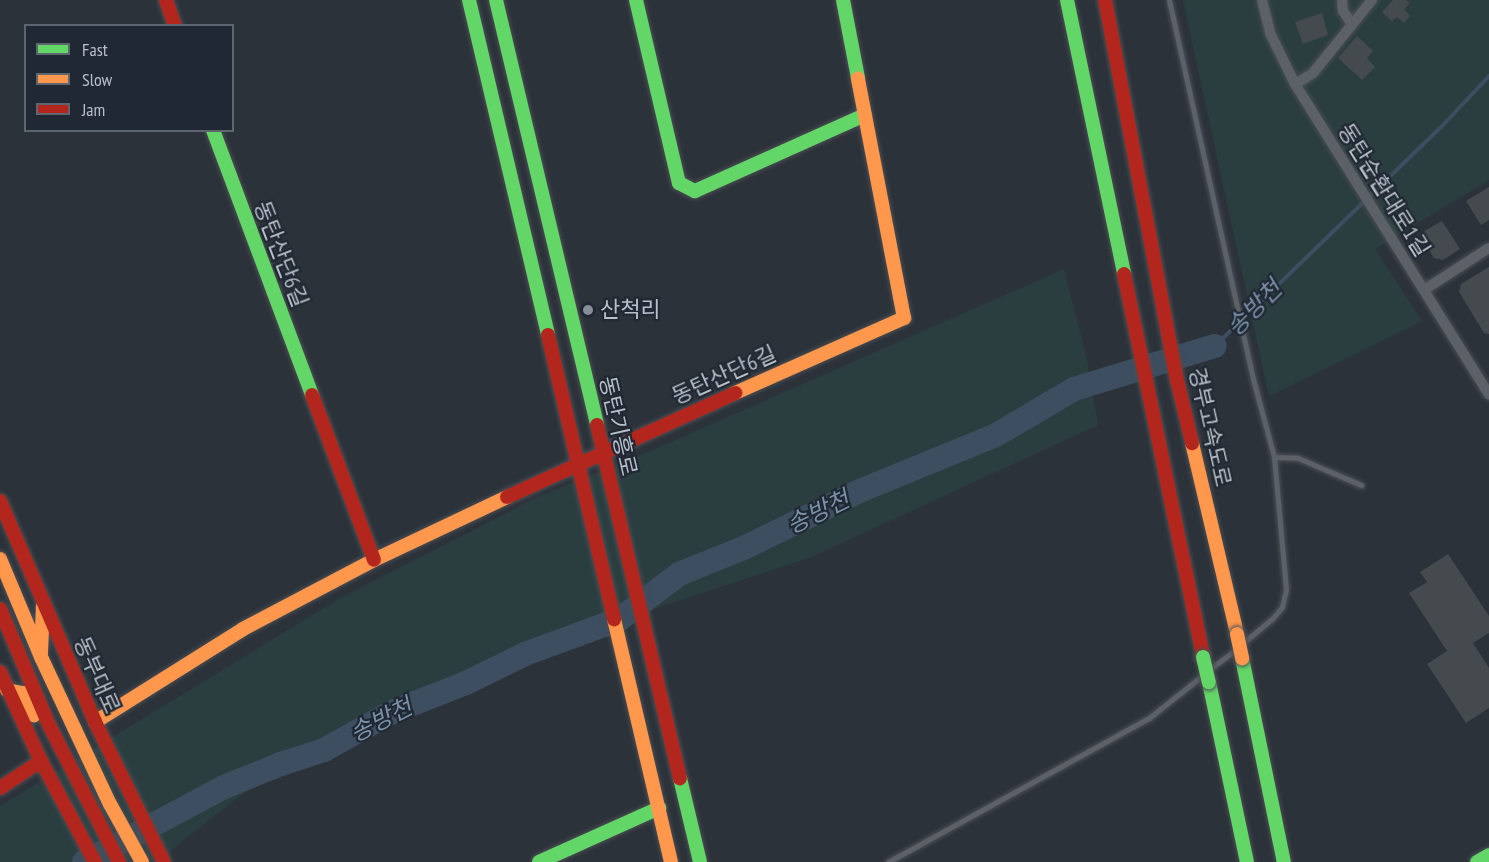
<!DOCTYPE html>
<meta charset="utf-8">
<style>
body{margin:0}
#map{position:relative;width:1489px;height:862px;overflow:hidden;background:#2c3239;font-family:"PT Sans Narrow","Noto Sans KR",sans-serif}
div>[style]{position:absolute}
.green>*{inset:0;background:#2a3e3f}
.stream>*{height:4px;margin:-2px;padding:0 2px;transform-origin:2px;border-radius:2px;background:#3d4e61}
.river>*{height:24px;margin:-12px;padding:0 12px;transform-origin:12px;border-radius:12px;background:#3d4e61}
.building>*{inset:0;background:#454a4f}
.roads{filter:drop-shadow(0 0 2px #4a4e54) drop-shadow(0 0 2px #4a4e54)}
.lane>*{height:5px;margin:-2.5px;padding:0 2.5px;transform-origin:2.5px;border-radius:2.5px;background:#5c6067}
.street>*{height:10px;margin:-5px;padding:0 5px;transform-origin:5px;border-radius:5px;background:#5c6067}
.fast>*{height:14px;margin:-7px;padding:0 7px;transform-origin:7px;border-radius:7px;background:#63d668}
.slow>*{height:14px;margin:-7px;padding:0 7px;transform-origin:7px;border-radius:7px;background:#ff974d}
.jam>*{height:14px;margin:-7px;padding:0 7px;transform-origin:7px;border-radius:7px;background:#b3261e}
.bridges{filter:drop-shadow(0 0 2px #494e55) drop-shadow(0 0 2px #494e55)}
.fast-bridge>*{height:14px;margin:-7px;padding:0 7px;transform-origin:7px;border-radius:7px;background:#63d668}
.slow-bridge>*{height:14px;margin:-7px;padding:0 7px;transform-origin:7px;border-radius:7px;background:#ff974d}
.dots>*{width:16px;height:16px;translate:-50% -50%;box-sizing:border-box;border:3px solid #202933;border-radius:50%}
span{translate:-50% -50%;white-space:nowrap;text-align:center;line-height:1.15;-webkit-text-stroke:4.5px #202933;paint-order:stroke}
.street-label{font-size:22px;color:#b8bfc9}
.poi-label{font-size:22px;color:#b8bfc9}
.left{translate:0 -50%;text-align:left}
.water-label{font-size:24px;color:#7b91a9;font-style:italic}
.legend{position:absolute;left:24px;top:24px;width:210px;height:108px;box-sizing:border-box;background:#202933;border:2px solid #5d656f;margin:0;padding:8px 10px;list-style:none;font-size:18px;color:#b8bfc9}
.legend li{display:flex;align-items:center;gap:12px;height:30px}
.legend b{width:30px;border:2px solid #5d656f}
</style>
<div id="map">
<div class="green">
<i style="clip-path:polygon(1183px 0,1489px 0,1489px 180px,1375px 249px,1422px 321px,1269px 396px)"></i>
<i style="clip-path:polygon(1064px 269px,1087px 359px,1098px 425px,809px 558px,596px 628px,281px 764px,156px 862px,0 862px,0 806px,337px 600px,537px 497px,653px 450px)"></i>
</div>
<div class="stream">
<i style="left:1215px;top:346px;width:319px;rotate:-44.1deg"></i>
<i style="left:1444px;top:124px;width:66px;rotate:-46.8deg"></i>
</div>
<div class="river">
<i style="left:84px;top:862px;width:159px;rotate:-28.2deg"></i>
<i style="left:224px;top:787px;width:61px;rotate:-22deg"></i>
<i style="left:281px;top:764px;width:45px;rotate:-18deg"></i>
<i style="left:324px;top:750px;width:78px;rotate:-29.2deg"></i>
<i style="left:392px;top:712px;width:79px;rotate:-21.4deg"></i>
<i style="left:466px;top:683px;width:66px;rotate:-26.2deg"></i>
<i style="left:525px;top:654px;width:101px;rotate:-20.2deg"></i>
<i style="left:620px;top:619px;width:74px;rotate:-37.3deg"></i>
<i style="left:679px;top:574px;width:72px;rotate:-21.9deg"></i>
<i style="left:746px;top:547px;width:129px;rotate:-26.2deg"></i>
<i style="left:862px;top:490px;width:145px;rotate:-22.3deg"></i>
<i style="left:996px;top:435px;width:91px;rotate:-30.5deg"></i>
<i style="left:1074px;top:389px;width:147px;rotate:-17deg"></i>
</div>
<div class="building">
<i style="clip-path:polygon(1393px 0,1406px 0,1410px 3px,1404px 9px,1410px 16px,1404px 23px,1397px 17px,1392px 21px,1382px 12px)"></i>
<i style="clip-path:polygon(1322px 13px,1328px 35px,1303px 44px,1295px 22px)"></i>
<i style="clip-path:polygon(1357px 36px,1373px 51px,1367px 58px,1375px 67px,1362px 80px,1338px 58px)"></i>
<i style="clip-path:polygon(1489px 187px,1489px 220px,1481px 225px,1466px 201px)"></i>
<i style="clip-path:polygon(1442px 221px,1460px 249px,1443px 260px,1434px 258px,1419px 234px)"></i>
<i style="clip-path:polygon(1489px 267px,1489px 334px,1484px 333px,1459px 292px,1461px 284px)"></i>
<i style="clip-path:polygon(1448px 554px,1489px 616px,1489px 633px,1473px 643px,1489px 668px,1489px 708px,1466px 723px,1427px 664px,1447px 651px,1409px 593px,1427px 582px,1420px 572px)"></i>
</div>
<div class="roads">
<div class="lane">
<i style="left:1169px;top:0;width:388px;rotate:77.5deg"></i>
<i style="left:1253px;top:379px;width:81px;rotate:74.9deg"></i>
<i style="left:1243px;top:643px;width:38px;rotate:-40deg"></i>
<i style="left:1272px;top:619px;width:16px;rotate:-50deg"></i>
<i style="left:1282px;top:607px;width:18px;rotate:-77deg"></i>
<i style="left:1286px;top:589px;width:133px;rotate:-95.2deg"></i>
<i style="left:1274px;top:457px;width:24px;rotate:2deg"></i>
<i style="left:1298px;top:458px;width:69px;rotate:23.2deg"></i>
<i style="left:1210px;top:669px;width:30px;rotate:-37deg"></i>
<i style="left:888px;top:862px;width:298px;rotate:-28.9deg"></i>
<i style="left:1149px;top:718px;width:69px;rotate:-38.5deg"></i>
</div>
<div class="street">
<i style="left:1262px;top:0;width:34px;rotate:76deg"></i>
<i style="left:1270px;top:33px;width:57px;rotate:63.9deg"></i>
<i style="left:1295px;top:84px;width:366px;rotate:58deg"></i>
<i style="left:1342px;top:0;width:11px;rotate:85deg"></i>
<i style="left:1343px;top:11px;width:14px;rotate:56deg"></i>
<i style="left:1295px;top:84px;width:21px;rotate:-31deg"></i>
<i style="left:1313px;top:73px;width:94px;rotate:-51.1deg"></i>
<i style="left:1424px;top:290px;width:77px;rotate:-32.9deg"></i>
</div>
<div class="fast">
<i style="left:469px;top:0;width:344px;rotate:76.7deg"></i>
<i style="left:496px;top:0;width:437px;rotate:76.6deg"></i>
<i style="left:636px;top:0;width:188px;rotate:76.8deg"></i>
<i style="left:679px;top:183px;width:18px;rotate:27deg"></i>
<i style="left:695px;top:191px;width:186px;rotate:-24.1deg"></i>
<i style="left:843px;top:0;width:79px;rotate:79.1deg"></i>
<i style="left:1067px;top:0;width:280px;rotate:78.2deg"></i>
<i style="left:213px;top:130px;width:283px;rotate:69.5deg"></i>
<i style="left:1242px;top:658px;width:208px;rotate:78.4deg"></i>
<i style="left:1209px;top:682px;width:184px;rotate:78.1deg"></i>
<i style="left:680px;top:778px;width:86px;rotate:76.6deg"></i>
<i style="left:539px;top:862px;width:132px;rotate:-24.2deg"></i>
<i style="left:1477px;top:862px;width:14px;rotate:-30deg"></i>
</div>
<div class="slow">
<i style="left:735px;top:393px;width:185px;rotate:-23.9deg"></i>
<i style="left:904px;top:318px;width:244px;rotate:-100.9deg"></i>
<i style="left:1192px;top:443px;width:196px;rotate:76.7deg"></i>
<i style="left:0;top:559px;width:106px;rotate:67.3deg"></i>
<i style="left:41px;top:657px;width:162px;rotate:64.9deg"></i>
<i style="left:110px;top:804px;width:66px;rotate:61.1deg"></i>
<i style="left:614px;top:619px;width:250px;rotate:76.8deg"></i>
<i style="left:41px;top:653px;width:47px;rotate:-87.6deg"></i>
<i style="left:7px;top:690px;width:16px;rotate:11deg"></i>
<i style="left:23px;top:693px;width:25px;rotate:64deg"></i>
<i style="left:95px;top:722px;width:175px;rotate:-32.1deg"></i>
<i style="left:243px;top:629px;width:148px;rotate:-27.8deg"></i>
<i style="left:374px;top:560px;width:147px;rotate:-25.3deg"></i>
</div>
<div class="jam">
<i style="left:166px;top:0;width:28px;rotate:71deg"></i>
<i style="left:1105px;top:0;width:387px;rotate:79.3deg"></i>
<i style="left:1177px;top:380px;width:65px;rotate:76.6deg"></i>
<i style="left:1124px;top:274px;width:391px;rotate:78.3deg"></i>
<i style="left:548px;top:335px;width:292px;rotate:76.9deg"></i>
<i style="left:312px;top:395px;width:176px;rotate:69.4deg"></i>
<i style="left:597px;top:425px;width:363px;rotate:76.8deg"></i>
<i style="left:507px;top:497px;width:251px;rotate:-24.5deg"></i>
<i style="left:0;top:501px;width:241px;rotate:66.7deg"></i>
<i style="left:95px;top:722px;width:156px;rotate:63.8deg"></i>
<i style="left:0;top:609px;width:126px;rotate:67.1deg"></i>
<i style="left:49px;top:725px;width:154px;rotate:62.9deg"></i>
<i style="left:0;top:672px;width:98px;rotate:65.3deg"></i>
<i style="left:41px;top:761px;width:115px;rotate:61.9deg"></i>
<i style="left:0;top:788px;width:49px;rotate:-33.4deg"></i>
</div>
</div>
<div class="bridges">
<div class="fast-bridge">
<i style="left:1203px;top:657px;width:26px;rotate:77deg"></i>
</div>
<div class="slow-bridge">
<i style="left:1237px;top:634px;width:25px;rotate:78deg"></i>
</div>
</div>
<div class="dots">
<i style="left:588px;top:310px;background:#878e97"></i>
</div>
<div class="street-label">
<span style="left:1384px;top:190px;rotate:58deg">동탄순환대로1길</span>
<span style="left:281px;top:254px;rotate:69deg">동탄산단6길</span>
<span style="left:724px;top:375px;rotate:-24deg">동탄산단6길</span>
<span style="left:618px;top:426px;rotate:77deg">동탄기흥로</span>
<span style="left:1210px;top:427px;rotate:77deg">경부고속도로</span>
<span style="left:97px;top:675px;rotate:66deg">동부대로</span>
</div>
<div class="poi-label">
<span class="left" style="left:600px;top:310px">산척리</span>
</div>
<div class="water-label">
<span style="left:1254px;top:308px;rotate:-45deg">송방천</span>
<span style="left:818px;top:512px;rotate:-26deg">송방천</span>
<span style="left:381px;top:720px;rotate:-27deg">송방천</span>
</div>
<ul class="legend">
<li><b style="height:8px;background:#63d668"></b>Fast</li>
<li><b style="height:8px;background:#ff974d"></b>Slow</li>
<li><b style="height:8px;background:#b3261e"></b>Jam</li>
</ul>
</div>
